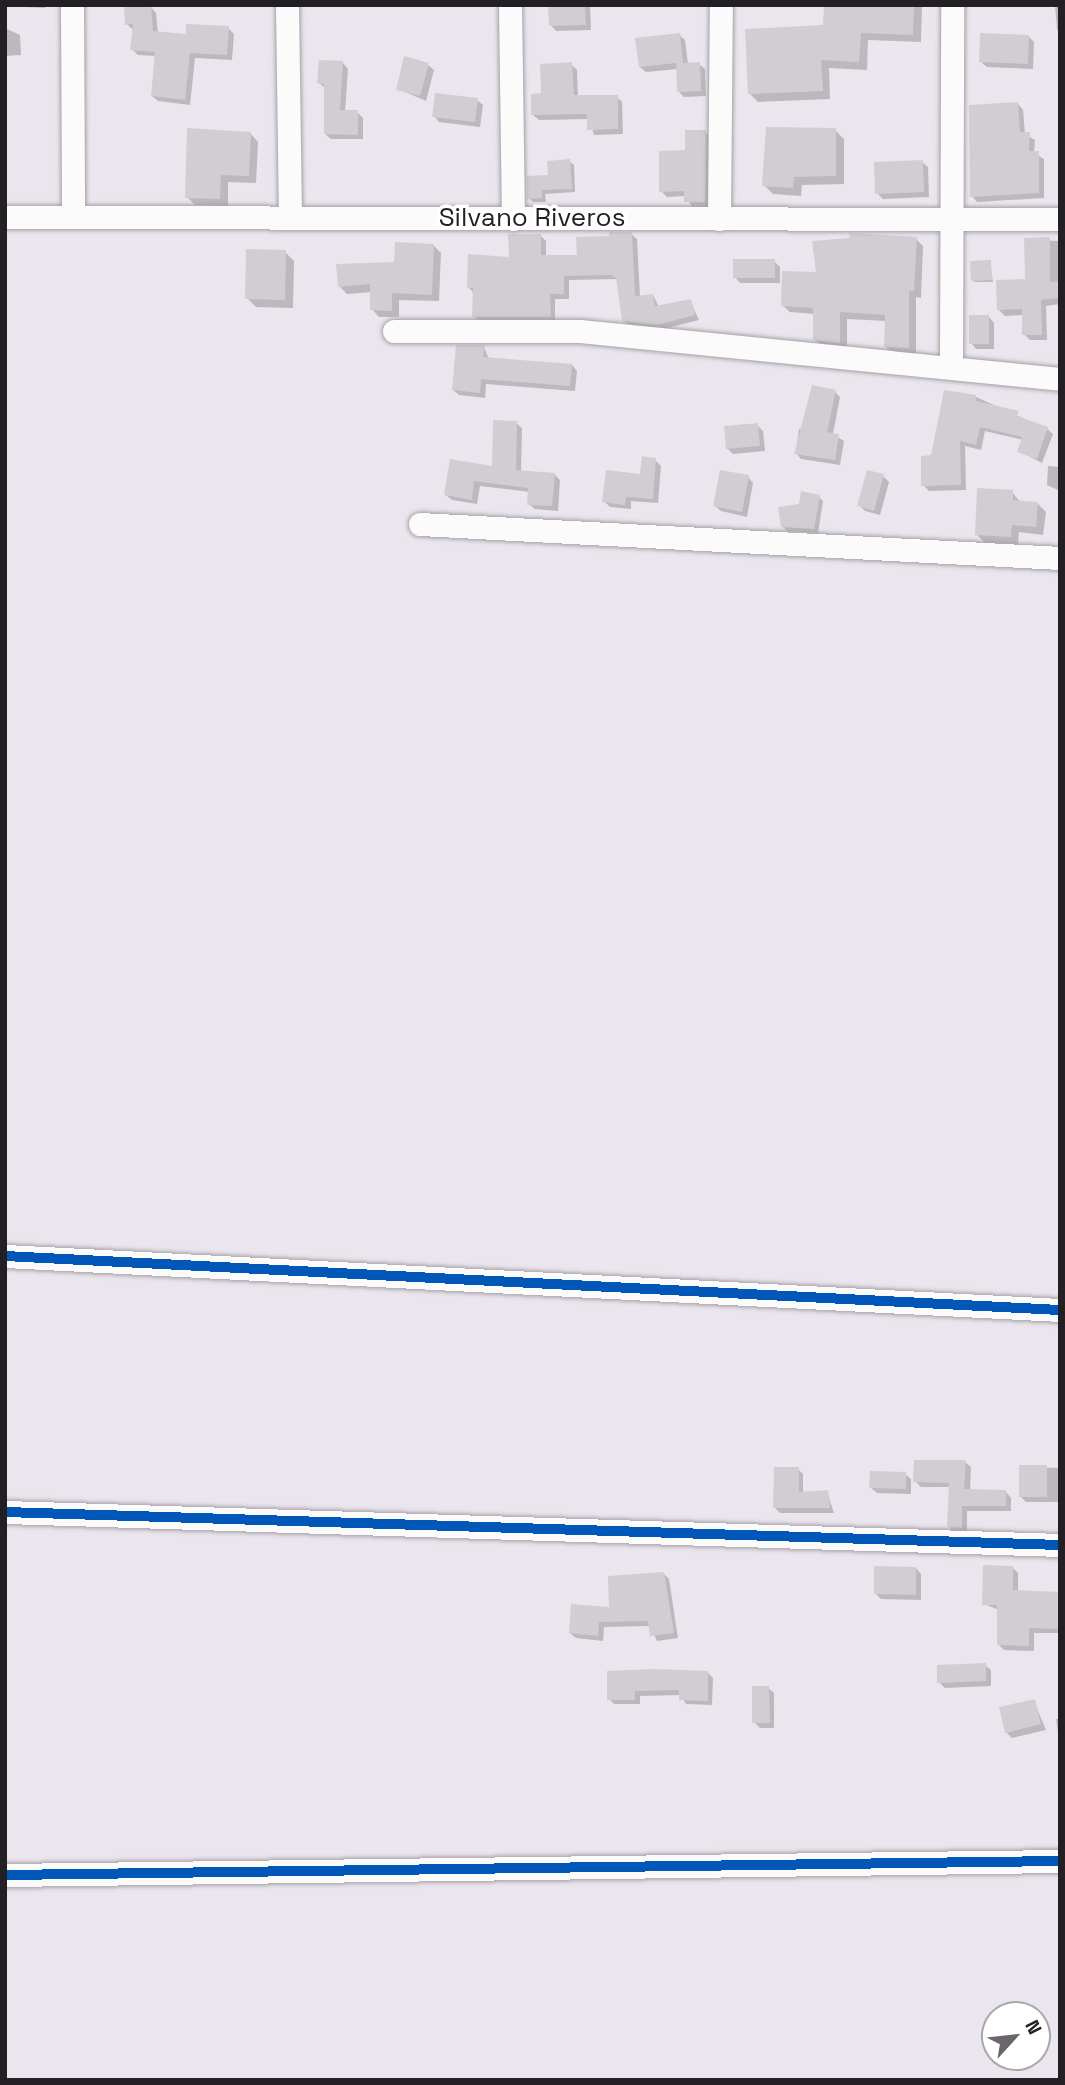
<!DOCTYPE html>
<style>
body{margin:0}
#map{position:relative;width:1065px;height:2085px;overflow:hidden;background:#ebe6ee;font-family:"Space Grotesk",sans-serif}
div>[style]{position:absolute}
.shadow>*{inset:0;background:#0003}
.building>*{inset:0;background:#d2cdd2}
.roads{filter:drop-shadow(0 0 2px #a5a1a7) drop-shadow(0 0 2px #a5a1a7)}
.minor>*{height:23px;margin:-11.5px;padding:0 11.5px;transform-origin:11.5px;border-radius:11.5px;background:#fcfbfc}
.cycleway>*{height:10px;margin:-5px;padding:0 5px;transform-origin:5px;border-radius:5px;background:#0057b8}
span{translate:-50% -50%;white-space:nowrap;text-align:center;line-height:1.15;-webkit-text-stroke:7px #fff;paint-order:stroke}
.street-label{font-size:26px;color:#232025}
.frame{position:absolute;inset:0;border:7px solid #232025;pointer-events:none}
.north{position:absolute;left:981px;top:2001px;width:70px;height:70px;box-sizing:border-box;background:#fff;border:2px solid #a7a6a8;border-radius:50%;rotate:63deg;font-size:19px;font-weight:700;line-height:28px;text-align:center;color:#232025}
.north::after{content:'';display:block;margin:auto;width:24px;height:32px;background:#69656b;clip-path:polygon(50% 0,100% 100%,50% 72%,0 100%)}
</style>
<div id="map">
<div class="shadow">
<i style="clip-path:polygon(5px 5px,45px 5px,45px 8px,5px 6px)"></i>
<i style="clip-path:polygon(550px 5px,590px 5px,591px 30px,556px 31px,551px 25px)"></i>
<i style="clip-path:polygon(825px 5px,922px 5px,921px 42px,868px 40px,867px 70px,829px 68px,830px 99px,758px 102px,750px 94px,824px 27px)"></i>
<i style="clip-path:polygon(1055px 5px,1060px 5px,1060px 33px,1057px 30px)"></i>
<i style="clip-path:polygon(151px 7px,156px 13px,158px 33px,188px 36px,228px 28px,234px 34px,232px 60px,195px 58px,190px 105px,158px 101px,152px 96px,156px 56px,138px 55px,132px 49px,133px 30px,127px 24px)"></i>
<i style="clip-path:polygon(5px 28px,20px 35px,21px 55px,5px 56px)"></i>
<i style="clip-path:polygon(679px 35px,685px 40px,688px 64px,699px 64px,705px 69px,706px 96px,684px 97px,679px 92px,678px 69px,646px 72px,640px 67px)"></i>
<i style="clip-path:polygon(1028px 36px,1034px 42px,1033px 69px,987px 67px,981px 62px)"></i>
<i style="clip-path:polygon(343px 63px,348px 69px,345px 112px,357px 112px,363px 118px,363px 139px,331px 139px,325px 134px,325px 88px,319px 83px)"></i>
<i style="clip-path:polygon(571px 64px,577px 70px,578px 97px,617px 97px,622px 102px,623px 134px,594px 135px,589px 119px,539px 120px,533px 115px,543px 95px)"></i>
<i style="clip-path:polygon(428px 65px,434px 70px,426px 101px,398px 89px)"></i>
<i style="clip-path:polygon(477px 100px,483px 105px,480px 127px,439px 122px,434px 116px)"></i>
<i style="clip-path:polygon(1018px 104px,1023px 110px,1025px 134px,1035px 140px,1034px 153px,1044px 159px,1044px 198px,977px 202px,972px 196px)"></i>
<i style="clip-path:polygon(835px 130px,844px 139px,844px 184px,802px 185px,801px 196px,773px 194px,764px 185px)"></i>
<i style="clip-path:polygon(705px 132px,711px 138px,710px 207px,692px 207px,686px 196px,667px 197px,661px 191px)"></i>
<i style="clip-path:polygon(250px 133px,258px 142px,256px 183px,228px 182px,228px 206px,195px 205px,187px 197px)"></i>
<i style="clip-path:polygon(569px 161px,574px 165px,575px 192px,545px 194px,546px 202px,533px 202px,529px 198px)"></i>
<i style="clip-path:polygon(922px 162px,928px 167px,929px 197px,883px 199px,877px 193px)"></i>
<i style="clip-path:polygon(631px 234px,637px 239px,640px 297px,653px 295px,659px 307px,690px 301px,699px 320px,663px 329px,629px 326px,623px 320px,618px 279px,569px 280px,569px 299px,555px 299px,555px 322px,480px 322px,474px 316px,474px 293px,468px 287px,540px 235px,546px 241px,546px 257px,579px 257px)"></i>
<i style="clip-path:polygon(916px 239px,923px 246px,921px 298px,916px 297px,916px 355px,893px 354px,886px 347px,886px 321px,847px 319px,847px 349px,822px 347px,814px 339px,815px 314px,790px 312px,782px 305px,818px 274px)"></i>
<i style="clip-path:polygon(1026px 240px,1060px 241px,1060px 304px,1046px 306px,1047px 340px,1030px 340px,1024px 334px,1023px 315px,1005px 316px,999px 310px,1027px 281px)"></i>
<i style="clip-path:polygon(433px 245px,441px 253px,439px 301px,399px 300px,399px 317px,379px 317px,372px 309px,372px 292px,347px 294px,340px 287px)"></i>
<i style="clip-path:polygon(285px 252px,294px 261px,293px 308px,256px 307px,247px 298px)"></i>
<i style="clip-path:polygon(774px 261px,780px 267px,780px 283px,740px 283px,735px 277px)"></i>
<i style="clip-path:polygon(990px 262px,993px 282px,975px 282px,973px 280px)"></i>
<i style="clip-path:polygon(989px 317px,994px 323px,994px 349px,976px 349px,971px 343px)"></i>
<i style="clip-path:polygon(484px 347px,489px 359px,572px 365px,577px 371px,575px 391px,486px 384px,485px 398px,459px 395px,453px 390px)"></i>
<i style="clip-path:polygon(835px 392px,840px 397px,833px 434px,844px 441px,840px 465px,801px 459px,796px 453px,799px 429px,804px 430px)"></i>
<i style="clip-path:polygon(976px 397px,1047px 429px,1053px 434px,1042px 463px,1019px 451px,1023px 440px,985px 431px,981px 450px,965px 446px,966px 490px,929px 491px,923px 485px,933px 457px)"></i>
<i style="clip-path:polygon(516px 423px,522px 428px,521px 472px,554px 474px,560px 480px,558px 511px,535px 509px,529px 504px,530px 492px,480px 486px,477px 504px,452px 500px,446px 495px,494px 468px)"></i>
<i style="clip-path:polygon(757px 425px,763px 431px,765px 451px,733px 454px,727px 448px)"></i>
<i style="clip-path:polygon(655px 460px,661px 466px,658px 503px,631px 501px,631px 509px,610px 507px,604px 501px,642px 476px)"></i>
<i style="clip-path:polygon(1048px 466px,1060px 467px,1060px 491px,1047px 485px)"></i>
<i style="clip-path:polygon(883px 476px,889px 482px,880px 515px,865px 511px,859px 505px)"></i>
<i style="clip-path:polygon(748px 477px,753px 483px,747px 517px,721px 511px,715px 506px)"></i>
<i style="clip-path:polygon(1012px 492px,1020px 502px,1038px 504px,1046px 512px,1043px 535px,1019px 532px,1018px 544px,985px 543px,977px 535px)"></i>
<i style="clip-path:polygon(819px 497px,823px 501px,818px 533px,787px 531px,782px 526px,800px 506px)"></i>
<i style="clip-path:polygon(965px 1462px,971px 1467px,970px 1491px,1006px 1492px,1011px 1498px,1011px 1511px,967px 1511px,967px 1533px,954px 1532px,949px 1527px,950px 1487px,921px 1487px,915px 1481px)"></i>
<i style="clip-path:polygon(1021px 1467px,1060px 1468px,1060px 1518px,1059px 1502px,1026px 1502px,1020px 1496px)"></i>
<i style="clip-path:polygon(798px 1469px,803px 1474px,803px 1493px,827px 1492px,834px 1513px,780px 1513px,775px 1508px)"></i>
<i style="clip-path:polygon(905px 1474px,911px 1479px,911px 1494px,877px 1493px,871px 1488px)"></i>
<i style="clip-path:polygon(1012px 1567px,1018px 1573px,1018px 1592px,1060px 1594px,1060px 1633px,1034px 1633px,1034px 1651px,1004px 1650px,998px 1644px,999px 1610px,984px 1604px)"></i>
<i style="clip-path:polygon(916px 1568px,921px 1574px,921px 1600px,881px 1599px,875px 1593px)"></i>
<i style="clip-path:polygon(663px 1573px,669px 1579px,678px 1638px,657px 1641px,650px 1626px,604px 1627px,603px 1641px,576px 1638px,570px 1633px)"></i>
<i style="clip-path:polygon(985px 1665px,991px 1670px,991px 1686px,945px 1688px,939px 1682px)"></i>
<i style="clip-path:polygon(609px 1673px,708px 1673px,713px 1678px,712px 1705px,686px 1704px,681px 1695px,640px 1696px,640px 1704px,614px 1704px,609px 1699px)"></i>
<i style="clip-path:polygon(768px 1688px,774px 1693px,774px 1728px,760px 1728px,754px 1722px)"></i>
<i style="clip-path:polygon(1034px 1701px,1046px 1730px,1012px 1738px,1006px 1732px)"></i>
<i style="clip-path:polygon(1056px 1719px,1060px 1719px,1060px 1735px,1058px 1733px)"></i>
</div>
<div class="building">
<i style="clip-path:polygon(151px 5px,153px 31px,186px 34px,186px 24px,229px 26px,227px 55px,190px 53px,185px 100px,151px 96px,155px 52px,130px 50px,133px 24px,125px 25px,124px 7px)"></i>
<i style="clip-path:polygon(548px 5px,585px 5px,586px 25px,549px 26px)"></i>
<i style="clip-path:polygon(824px 5px,914px 5px,913px 35px,861px 33px,859px 62px,821px 60px,823px 91px,748px 94px,745px 29px,823px 25px)"></i>
<i style="clip-path:polygon(680px 33px,683px 63px,700px 62px,701px 91px,677px 92px,676px 63px,639px 67px,635px 38px)"></i>
<i style="clip-path:polygon(980px 33px,1029px 35px,1028px 64px,979px 62px)"></i>
<i style="clip-path:polygon(404px 56px,429px 63px,420px 96px,396px 90px)"></i>
<i style="clip-path:polygon(319px 60px,343px 61px,340px 110px,358px 110px,358px 135px,324px 134px,324px 84px,317px 83px)"></i>
<i style="clip-path:polygon(572px 62px,574px 95px,618px 95px,618px 129px,587px 130px,587px 114px,531px 115px,531px 94px,541px 93px,540px 64px)"></i>
<i style="clip-path:polygon(435px 93px,478px 98px,475px 122px,432px 117px)"></i>
<i style="clip-path:polygon(1018px 102px,1020px 132px,1030px 132px,1029px 151px,1039px 151px,1039px 193px,970px 197px,969px 105px)"></i>
<i style="clip-path:polygon(766px 127px,836px 128px,836px 176px,794px 177px,793px 188px,762px 186px)"></i>
<i style="clip-path:polygon(187px 128px,251px 132px,249px 176px,221px 175px,220px 199px,185px 198px)"></i>
<i style="clip-path:polygon(685px 130px,706px 130px,705px 202px,684px 202px,684px 191px,659px 192px,659px 151px,685px 150px)"></i>
<i style="clip-path:polygon(570px 159px,572px 189px,542px 190px,542px 198px,527px 199px,527px 176px,548px 175px,547px 161px)"></i>
<i style="clip-path:polygon(923px 160px,924px 192px,875px 194px,874px 162px)"></i>
<i style="clip-path:polygon(609px 232px,632px 232px,635px 296px,653px 294px,655px 306px,691px 299px,695px 315px,657px 325px,622px 321px,616px 278px,611px 275px,564px 276px,564px 294px,550px 294px,551px 317px,472px 317px,473px 288px,467px 288px,468px 254px,509px 257px,508px 234px,541px 234px,541px 255px,577px 255px,576px 237px,609px 236px)"></i>
<i style="clip-path:polygon(850px 233px,917px 237px,914px 291px,909px 291px,909px 348px,884px 347px,885px 315px,840px 312px,840px 343px,813px 340px,813px 308px,781px 306px,782px 271px,816px 272px,812px 241px,849px 238px)"></i>
<i style="clip-path:polygon(1050px 237px,1050px 282px,1060px 281px,1060px 298px,1041px 300px,1042px 335px,1022px 335px,1022px 309px,997px 310px,996px 280px,1025px 279px,1024px 238px)"></i>
<i style="clip-path:polygon(395px 242px,434px 244px,432px 295px,392px 293px,392px 311px,370px 310px,370px 284px,338px 287px,336px 264px,394px 262px)"></i>
<i style="clip-path:polygon(246px 249px,286px 250px,285px 300px,245px 299px)"></i>
<i style="clip-path:polygon(733px 259px,775px 259px,775px 278px,733px 278px)"></i>
<i style="clip-path:polygon(991px 260px,992px 280px,971px 281px,970px 261px)"></i>
<i style="clip-path:polygon(969px 315px,989px 315px,989px 344px,969px 344px)"></i>
<i style="clip-path:polygon(456px 345px,485px 345px,483px 357px,572px 364px,570px 386px,481px 379px,480px 393px,452px 390px)"></i>
<i style="clip-path:polygon(812px 385px,836px 390px,827px 432px,839px 434px,835px 460px,794px 454px)"></i>
<i style="clip-path:polygon(944px 390px,976px 395px,976px 401px,1019px 411px,1017px 416px,1048px 427px,1037px 459px,1017px 452px,1022px 437px,980px 427px,976px 445px,960px 441px,961px 485px,921px 486px,921px 456px,931px 455px)"></i>
<i style="clip-path:polygon(493px 420px,517px 421px,516px 470px,555px 473px,552px 506px,527px 505px,528px 488px,474px 481px,472px 500px,444px 495px,450px 459px,492px 466px)"></i>
<i style="clip-path:polygon(758px 423px,760px 446px,726px 449px,724px 426px)"></i>
<i style="clip-path:polygon(642px 456px,656px 458px,653px 499px,626px 497px,625px 505px,602px 502px,606px 470px,640px 474px)"></i>
<i style="clip-path:polygon(720px 470px,749px 475px,742px 512px,713px 506px)"></i>
<i style="clip-path:polygon(867px 470px,884px 474px,874px 511px,857px 506px)"></i>
<i style="clip-path:polygon(977px 488px,1013px 490px,1013px 500px,1038px 502px,1036px 527px,1012px 525px,1011px 537px,975px 535px)"></i>
<i style="clip-path:polygon(801px 491px,820px 495px,814px 529px,781px 527px,778px 507px,799px 504px)"></i>
<i style="clip-path:polygon(914px 1460px,966px 1460px,964px 1489px,1006px 1490px,1006px 1506px,962px 1506px,962px 1528px,947px 1527px,949px 1483px,913px 1482px)"></i>
<i style="clip-path:polygon(1019px 1465px,1047px 1465px,1047px 1497px,1019px 1497px)"></i>
<i style="clip-path:polygon(774px 1467px,799px 1467px,799px 1492px,828px 1490px,830px 1508px,773px 1508px)"></i>
<i style="clip-path:polygon(870px 1471px,906px 1472px,906px 1489px,869px 1488px)"></i>
<i style="clip-path:polygon(983px 1565px,1013px 1566px,1013px 1590px,1060px 1592px,1060px 1629px,1029px 1628px,1029px 1646px,997px 1645px,997px 1605px,982px 1605px)"></i>
<i style="clip-path:polygon(874px 1566px,916px 1567px,916px 1595px,874px 1594px)"></i>
<i style="clip-path:polygon(664px 1572px,674px 1633px,650px 1636px,648px 1621px,599px 1622px,598px 1636px,569px 1633px,571px 1604px,609px 1607px,608px 1576px)"></i>
<i style="clip-path:polygon(986px 1663px,986px 1681px,937px 1683px,937px 1665px)"></i>
<i style="clip-path:polygon(654px 1669px,708px 1671px,708px 1701px,679px 1700px,679px 1690px,635px 1691px,635px 1700px,607px 1700px,607px 1671px)"></i>
<i style="clip-path:polygon(752px 1686px,769px 1686px,770px 1723px,752px 1723px)"></i>
<i style="clip-path:polygon(1035px 1699px,1041px 1724px,1005px 1733px,999px 1707px)"></i>
</div>
<div class="roads">
<div class="minor">
<i style="left:72px;top:5px;width:210px;rotate:89.7deg"></i>
<i style="left:287px;top:5px;width:211px;rotate:89.2deg"></i>
<i style="left:510px;top:5px;width:214px;rotate:89.2deg"></i>
<i style="left:5px;top:217px;width:1055px;rotate:0.11deg"></i>
<i style="left:719px;top:219px;width:214px;rotate:-89.5deg"></i>
<i style="left:394px;top:331px;width:186px"></i>
<i style="left:580px;top:331px;width:482px;rotate:5.7deg"></i>
<i style="left:951px;top:366px;width:361px;rotate:-89.8deg"></i>
<i style="left:420px;top:524px;width:641px;rotate:3.04deg"></i>
<i style="left:5px;top:1256px;width:1056px;rotate:2.93deg"></i>
<i style="left:5px;top:1512px;width:1056px;rotate:1.79deg"></i>
<i style="left:5px;top:1875px;width:1055px;rotate:-0.76deg"></i>
</div>
</div>
<div class="cycleway">
<i style="left:5px;top:1256px;width:1056px;rotate:2.93deg"></i>
<i style="left:5px;top:1512px;width:1056px;rotate:1.79deg"></i>
<i style="left:5px;top:1875px;width:1055px;rotate:-0.76deg"></i>
</div>
<div class="street-label">
<span style="left:532px;top:218px">Silvano Riveros</span>
</div>
<div class="frame"></div>
<div class="north">N</div>
</div>
